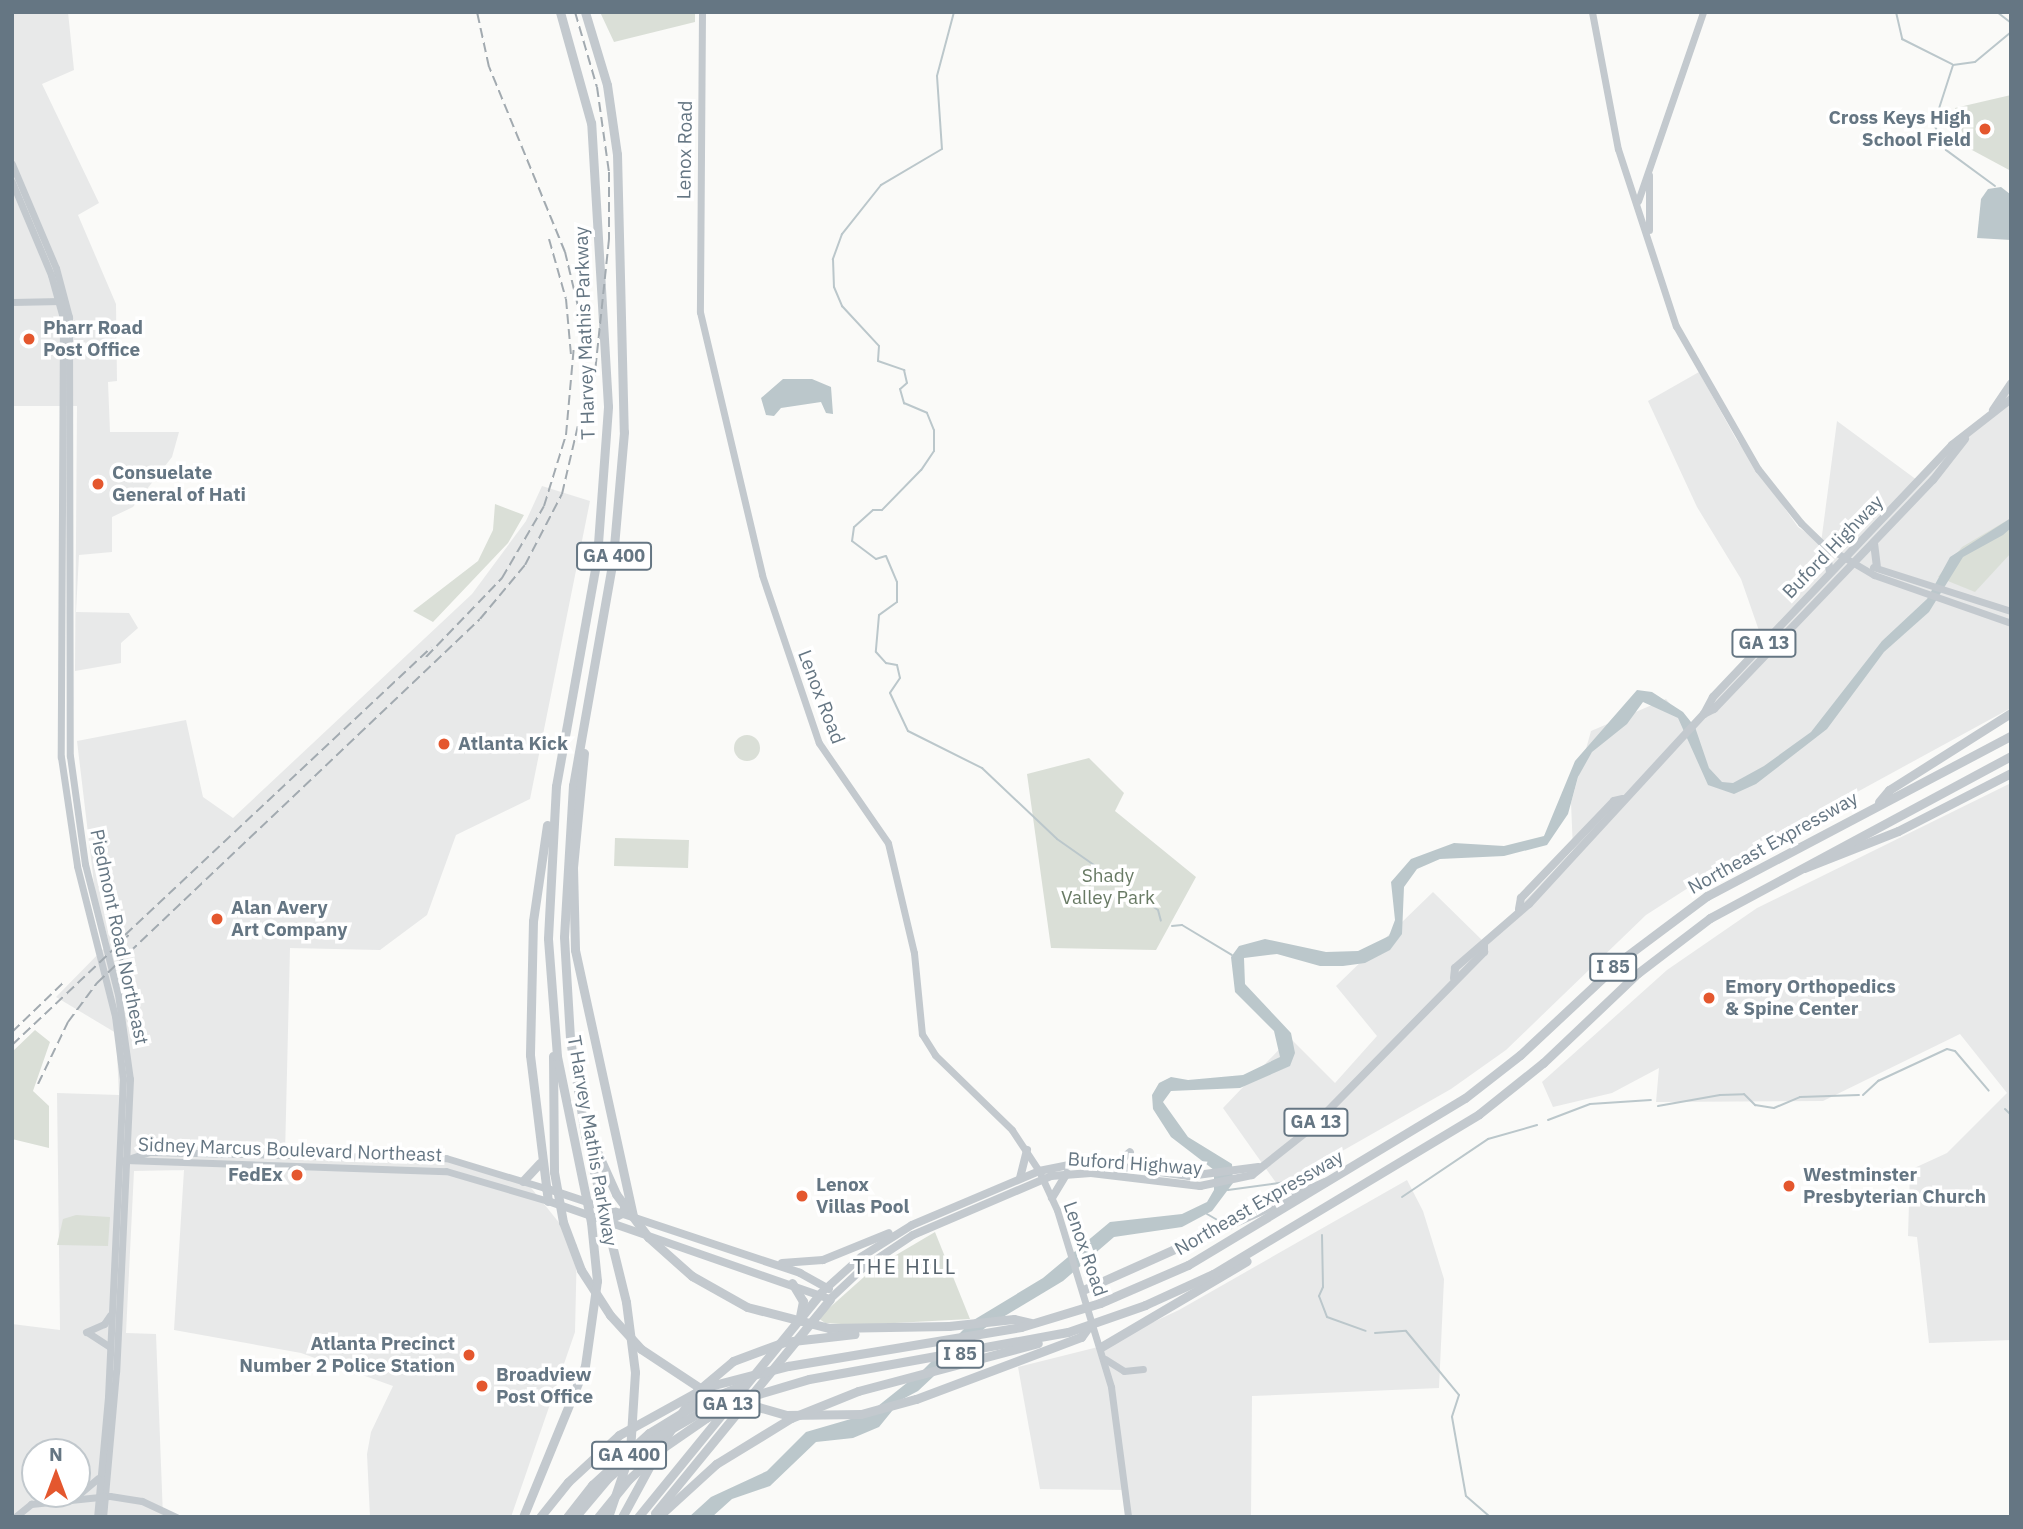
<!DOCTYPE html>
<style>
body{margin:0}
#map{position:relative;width:2023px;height:1529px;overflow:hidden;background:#fafaf8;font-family:"IBM Plex Sans",sans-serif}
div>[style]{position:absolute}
.built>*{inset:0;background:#e8e9e9}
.green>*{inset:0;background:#dadfd7}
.round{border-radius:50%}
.water>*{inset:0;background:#bbc7cb}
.stream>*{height:2px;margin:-1px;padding:0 1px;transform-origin:1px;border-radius:1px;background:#bbc7cb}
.secondary>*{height:7px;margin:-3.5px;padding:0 3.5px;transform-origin:3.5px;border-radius:3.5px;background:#c3c9ce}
.primary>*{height:8px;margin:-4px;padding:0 4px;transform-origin:4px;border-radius:4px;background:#c3c9ce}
.highway>*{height:9px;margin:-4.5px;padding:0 4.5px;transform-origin:4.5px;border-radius:4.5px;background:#c3c9ce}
.rail>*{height:2px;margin-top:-1px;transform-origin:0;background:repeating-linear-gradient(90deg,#a2aab0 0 10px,transparent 0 15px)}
.dots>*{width:19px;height:19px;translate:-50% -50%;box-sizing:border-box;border:4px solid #fff;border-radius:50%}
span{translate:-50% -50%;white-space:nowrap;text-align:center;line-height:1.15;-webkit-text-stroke:7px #fff;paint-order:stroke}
.shield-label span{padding:2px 5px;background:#fff;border:2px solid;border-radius:5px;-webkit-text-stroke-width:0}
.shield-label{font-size:18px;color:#657683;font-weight:700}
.poi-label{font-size:19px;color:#657683;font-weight:700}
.right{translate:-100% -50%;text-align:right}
.left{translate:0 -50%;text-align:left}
.street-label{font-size:19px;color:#657683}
.park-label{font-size:19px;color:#687a64}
.neighbourhood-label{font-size:21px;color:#57646e;letter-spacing:2px}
.frame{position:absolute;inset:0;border:14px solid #657683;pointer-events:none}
.north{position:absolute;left:21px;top:1438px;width:70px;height:70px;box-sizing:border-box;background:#fff;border:2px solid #c1c8cd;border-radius:50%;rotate:0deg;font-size:19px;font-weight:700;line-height:28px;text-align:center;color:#657683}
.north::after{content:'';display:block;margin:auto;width:24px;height:32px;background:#e4572e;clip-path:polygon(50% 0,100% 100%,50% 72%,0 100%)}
</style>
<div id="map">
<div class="built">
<i style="clip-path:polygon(12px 12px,68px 12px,74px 70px,42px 84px,99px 203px,78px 215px,116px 304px,117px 381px,108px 382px,110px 432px,179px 432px,172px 457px,133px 507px,112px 517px,112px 552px,79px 555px,76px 612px,129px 613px,138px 628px,121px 643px,121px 663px,75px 671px,77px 406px,12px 406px)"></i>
<i style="clip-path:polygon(1699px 372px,1736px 439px,1798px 527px,1821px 543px,1837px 421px,1921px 483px,2011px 390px,2011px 708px,1727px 863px,1646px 915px,1506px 1050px,1451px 1089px,1279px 1187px,1223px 1108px,1290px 1038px,1335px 1083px,1377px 1036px,1336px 986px,1433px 892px,1485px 943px,1573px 850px,1571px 803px,1591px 731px,1666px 699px,1689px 727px,1764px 645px,1741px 579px,1697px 507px,1648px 401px)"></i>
<i style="clip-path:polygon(evenodd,542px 486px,590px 501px,530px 799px,456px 835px,427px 915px,380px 950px,290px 948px,285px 1155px,399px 1157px,450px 1162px,524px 1179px,577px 1245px,575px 1332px,511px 1517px,370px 1517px,367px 1454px,371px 1432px,393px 1386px,301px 1353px,174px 1330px,184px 1170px,134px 1171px,126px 1333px,156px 1334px,163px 1517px,12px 1517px,12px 1324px,60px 1330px,57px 1093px,119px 1095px,116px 1033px,56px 997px,109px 943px,95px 892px,77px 741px,186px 720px,203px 797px,233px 818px,472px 594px,526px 521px,542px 486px,35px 1452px,77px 1452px,77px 1494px,35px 1494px,35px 1452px)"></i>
<i style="clip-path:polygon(2011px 783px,2011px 1340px,1929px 1343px,1917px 1237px,1908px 1236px,1910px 1170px,1947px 1153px,2007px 1093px,1960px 1034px,1823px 1101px,1656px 1102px,1659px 1068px,1612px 1093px,1553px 1107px,1542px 1082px,1667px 970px,1757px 908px)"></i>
<i style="clip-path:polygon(1407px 1180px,1423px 1211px,1444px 1279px,1439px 1388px,1252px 1396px,1251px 1517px,1129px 1517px,1127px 1490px,1040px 1489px,1018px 1367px,1102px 1346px,1179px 1310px)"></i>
</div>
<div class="green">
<i style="clip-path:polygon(600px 12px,695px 12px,695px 22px,614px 42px)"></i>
<i style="clip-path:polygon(2011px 95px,2011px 171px,1972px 150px,1957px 123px,1955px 108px)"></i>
<i style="clip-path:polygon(495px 504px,524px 515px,508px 543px,433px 622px,413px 611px,478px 561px,493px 530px)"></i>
<i style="clip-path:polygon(2011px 518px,2011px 553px,1975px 592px,1938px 577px,1962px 547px)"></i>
<i class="round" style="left:734px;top:735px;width:26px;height:26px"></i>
<i style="clip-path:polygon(1089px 758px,1124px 793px,1115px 811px,1196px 877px,1156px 950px,1051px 948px,1027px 774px)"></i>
<i style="clip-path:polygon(615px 838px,689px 840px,688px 868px,614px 866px)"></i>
<i style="clip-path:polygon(35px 1030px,50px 1042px,33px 1091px,49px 1106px,49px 1148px,12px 1139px,12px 1052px)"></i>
<i style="clip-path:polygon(76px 1215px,110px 1217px,108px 1246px,57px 1245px,63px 1219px)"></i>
<i style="clip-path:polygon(935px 1232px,970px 1319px,857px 1325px,825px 1323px,818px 1318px,874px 1268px)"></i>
</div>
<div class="water">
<i style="clip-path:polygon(2001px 187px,2010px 194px,2011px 240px,1977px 238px,1981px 199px,1988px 189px)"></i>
<i style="clip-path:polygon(783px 379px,812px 379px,831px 387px,833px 414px,826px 413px,821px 402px,781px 408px,774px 416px,766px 415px,761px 398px)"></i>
<i style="clip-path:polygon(2011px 518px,2011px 528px,2003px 535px,1963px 557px,1929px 612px,1884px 652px,1827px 729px,1756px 784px,1734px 794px,1708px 785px,1678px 718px,1643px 702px,1627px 724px,1592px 752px,1578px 777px,1568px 814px,1547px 845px,1504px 856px,1440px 859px,1417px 869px,1404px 887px,1402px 934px,1390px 950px,1365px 963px,1343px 966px,1320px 966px,1277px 954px,1244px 958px,1245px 984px,1291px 1033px,1295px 1053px,1290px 1066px,1240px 1088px,1171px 1091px,1163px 1102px,1188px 1137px,1232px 1164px,1233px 1183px,1212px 1211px,1182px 1227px,1114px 1237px,1063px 1281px,985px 1328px,918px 1391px,901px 1400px,879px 1427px,853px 1438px,816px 1442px,770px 1486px,732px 1499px,712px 1517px,689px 1517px,711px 1497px,767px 1471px,806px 1432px,868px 1414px,923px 1370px,972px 1321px,1043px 1278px,1110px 1222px,1182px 1214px,1207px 1202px,1214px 1190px,1214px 1170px,1171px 1137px,1153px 1109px,1152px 1095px,1159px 1083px,1171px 1077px,1188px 1080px,1243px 1075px,1280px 1057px,1274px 1031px,1235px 992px,1231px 957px,1239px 946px,1265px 939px,1326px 952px,1358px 951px,1389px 936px,1395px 920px,1391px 882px,1411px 859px,1454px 843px,1504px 846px,1544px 836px,1575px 761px,1637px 690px,1652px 692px,1683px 712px,1695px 727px,1709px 768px,1722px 782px,1733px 783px,1764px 766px,1811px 732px,1882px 641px,1927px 599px,1950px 557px)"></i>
</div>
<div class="stream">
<i style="left:954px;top:12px;width:66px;rotate:104.9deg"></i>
<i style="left:937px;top:76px;width:73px;rotate:86.1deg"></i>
<i style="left:942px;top:149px;width:71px;rotate:149.5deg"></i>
<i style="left:881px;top:185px;width:63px;rotate:128.5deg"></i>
<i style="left:842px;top:234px;width:27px;rotate:110deg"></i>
<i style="left:833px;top:259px;width:28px;rotate:88deg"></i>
<i style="left:834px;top:287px;width:21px;rotate:67deg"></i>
<i style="left:842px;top:306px;width:54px;rotate:47.2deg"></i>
<i style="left:879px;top:346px;width:15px;rotate:94deg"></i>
<i style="left:878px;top:361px;width:28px;rotate:19deg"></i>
<i style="left:904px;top:370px;width:13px;rotate:77deg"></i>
<i style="left:907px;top:383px;width:9px;rotate:139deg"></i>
<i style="left:900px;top:389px;width:15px;rotate:74deg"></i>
<i style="left:904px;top:403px;width:25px;rotate:23deg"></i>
<i style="left:927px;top:413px;width:18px;rotate:68deg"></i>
<i style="left:934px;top:430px;width:21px;rotate:90deg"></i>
<i style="left:934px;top:451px;width:23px;rotate:124deg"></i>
<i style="left:921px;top:470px;width:56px;rotate:134.3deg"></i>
<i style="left:882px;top:510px;width:9px;rotate:180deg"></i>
<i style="left:873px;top:510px;width:25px;rotate:138deg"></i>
<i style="left:854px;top:527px;width:14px;rotate:98deg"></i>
<i style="left:852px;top:541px;width:30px;rotate:37deg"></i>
<i style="left:876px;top:559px;width:10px;rotate:-17deg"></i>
<i style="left:886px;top:556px;width:28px;rotate:67deg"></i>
<i style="left:897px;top:582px;width:20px;rotate:90deg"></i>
<i style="left:897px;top:602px;width:22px;rotate:144deg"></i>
<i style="left:879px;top:615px;width:37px;rotate:95deg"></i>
<i style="left:876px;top:652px;width:15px;rotate:48deg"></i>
<i style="left:886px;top:663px;width:11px;rotate:10deg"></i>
<i style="left:897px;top:665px;width:13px;rotate:77deg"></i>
<i style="left:900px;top:678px;width:18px;rotate:124deg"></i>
<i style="left:890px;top:693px;width:42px;rotate:64.7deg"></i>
<i style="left:908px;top:731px;width:83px;rotate:26.6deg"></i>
<i style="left:982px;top:768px;width:103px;rotate:43.4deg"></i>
<i style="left:1057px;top:839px;width:123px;rotate:35.1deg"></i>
<i style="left:1158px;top:910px;width:11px;rotate:75deg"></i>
<i style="left:1896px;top:12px;width:28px;rotate:77deg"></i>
<i style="left:1902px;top:39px;width:56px;rotate:26.6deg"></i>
<i style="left:1997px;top:12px;width:18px;rotate:38deg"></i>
<i style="left:1995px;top:186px;width:61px;rotate:-143.7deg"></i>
<i style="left:1946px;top:150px;width:29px;rotate:-115deg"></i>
<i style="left:1934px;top:124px;width:62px;rotate:-72.1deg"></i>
<i style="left:1953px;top:65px;width:22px;rotate:-8deg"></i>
<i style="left:1975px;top:62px;width:47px;rotate:-39.8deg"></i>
<i style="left:1172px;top:926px;width:10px;rotate:-6deg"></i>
<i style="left:1182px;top:925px;width:58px;rotate:31deg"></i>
<i style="left:1863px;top:1095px;width:21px;rotate:-43deg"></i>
<i style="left:1878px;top:1081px;width:76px;rotate:-24.9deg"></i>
<i style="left:1947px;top:1049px;width:8px;rotate:14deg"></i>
<i style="left:1955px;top:1051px;width:52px;rotate:49.6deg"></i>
<i style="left:1658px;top:1106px;width:63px;rotate:-10.1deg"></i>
<i style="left:1720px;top:1095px;width:24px;rotate:-2deg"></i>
<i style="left:1744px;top:1094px;width:16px;rotate:45deg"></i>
<i style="left:1755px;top:1105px;width:19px;rotate:9deg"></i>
<i style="left:1774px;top:1108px;width:28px;rotate:-23deg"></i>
<i style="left:1800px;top:1097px;width:59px;rotate:-1.9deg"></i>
<i style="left:2005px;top:1109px;width:8px;rotate:45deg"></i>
<i style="left:1548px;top:1120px;width:45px;rotate:-20.9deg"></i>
<i style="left:1590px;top:1104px;width:61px;rotate:-3.8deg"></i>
<i style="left:1228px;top:1190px;width:80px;rotate:-7.9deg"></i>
<i style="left:1402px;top:1197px;width:104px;rotate:-34deg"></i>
<i style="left:1488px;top:1139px;width:51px;rotate:-15.9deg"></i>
<i style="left:1207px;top:1214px;width:16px;rotate:30deg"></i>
<i style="left:1322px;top:1235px;width:52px;rotate:88.9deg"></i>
<i style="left:1323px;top:1287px;width:10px;rotate:114deg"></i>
<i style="left:1319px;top:1296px;width:22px;rotate:69deg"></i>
<i style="left:1327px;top:1317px;width:41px;rotate:19.7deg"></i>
<i style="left:1375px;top:1333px;width:31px;rotate:-4deg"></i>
<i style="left:1406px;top:1331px;width:83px;rotate:50.4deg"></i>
<i style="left:1459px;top:1395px;width:23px;rotate:108deg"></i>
<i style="left:1452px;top:1417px;width:80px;rotate:80deg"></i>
<i style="left:1466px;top:1496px;width:32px;rotate:41deg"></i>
</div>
<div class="secondary">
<i style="left:702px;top:12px;width:300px;rotate:90.4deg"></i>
<i style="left:700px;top:312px;width:270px;rotate:76.7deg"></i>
<i style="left:762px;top:575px;width:177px;rotate:71.3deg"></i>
<i style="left:819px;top:743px;width:121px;rotate:55.4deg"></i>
<i style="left:888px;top:843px;width:113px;rotate:76.7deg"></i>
<i style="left:914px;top:953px;width:81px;rotate:84.4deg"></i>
<i style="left:922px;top:1034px;width:25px;rotate:58deg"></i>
<i style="left:935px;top:1055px;width:107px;rotate:44.2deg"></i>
<i style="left:1012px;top:1130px;width:49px;rotate:56.6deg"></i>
<i style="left:1039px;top:1171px;width:43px;rotate:65.2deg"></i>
<i style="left:1057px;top:1210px;width:185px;rotate:73deg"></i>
<i style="left:1111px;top:1387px;width:131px;rotate:82.5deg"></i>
<i style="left:1592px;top:12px;width:139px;rotate:79.3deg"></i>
<i style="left:1618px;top:149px;width:186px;rotate:71.9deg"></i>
<i style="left:1676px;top:326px;width:165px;rotate:60.2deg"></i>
<i style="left:1758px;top:469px;width:69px;rotate:51.5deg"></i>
<i style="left:1801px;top:523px;width:33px;rotate:44deg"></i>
<i style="left:1825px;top:546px;width:57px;rotate:30.6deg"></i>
<i style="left:1874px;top:575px;width:145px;rotate:19.3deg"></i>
<i style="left:12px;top:164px;width:113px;rotate:67.1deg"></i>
<i style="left:56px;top:268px;width:51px;rotate:75.1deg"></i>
<i style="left:69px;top:317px;width:439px;rotate:89.9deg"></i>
<i style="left:70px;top:756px;width:109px;rotate:82.1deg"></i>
<i style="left:85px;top:864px;width:134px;rotate:75.8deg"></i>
<i style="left:118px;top:994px;width:86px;rotate:82deg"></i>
<i style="left:130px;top:1079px;width:293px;rotate:92.7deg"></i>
<i style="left:116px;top:1372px;width:146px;rotate:95.1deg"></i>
<i style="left:1649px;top:175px;width:55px;rotate:90deg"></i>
<i style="left:12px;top:182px;width:101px;rotate:67.2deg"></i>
<i style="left:51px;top:275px;width:45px;rotate:74.4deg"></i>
<i style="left:63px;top:318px;width:439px;rotate:90.3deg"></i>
<i style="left:61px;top:757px;width:110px;rotate:81.6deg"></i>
<i style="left:77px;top:866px;width:155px;rotate:75.8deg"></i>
<i style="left:115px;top:1016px;width:64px;rotate:82.8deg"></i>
<i style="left:123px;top:1079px;width:318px;rotate:92.7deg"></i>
<i style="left:108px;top:1397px;width:121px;rotate:95.2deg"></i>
<i style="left:1638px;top:201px;width:200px;rotate:-71deg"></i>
<i style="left:12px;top:302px;width:49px;rotate:-1.2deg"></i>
<i style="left:1873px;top:567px;width:145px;rotate:17.7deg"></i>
<i style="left:128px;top:1159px;width:22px;rotate:-18deg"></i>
<i style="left:149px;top:1152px;width:297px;rotate:1.2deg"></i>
<i style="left:446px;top:1158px;width:103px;rotate:16.9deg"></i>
<i style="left:125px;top:1160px;width:321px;rotate:2deg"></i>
<i style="left:446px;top:1171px;width:106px;rotate:16.4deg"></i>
<i style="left:86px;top:1332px;width:20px;rotate:-24deg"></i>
<i style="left:104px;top:1324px;width:11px;rotate:-56deg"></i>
<i style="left:87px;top:1332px;width:27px;rotate:33deg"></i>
<i style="left:1105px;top:1359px;width:22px;rotate:32deg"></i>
<i style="left:1124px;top:1371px;width:19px;rotate:-6deg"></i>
<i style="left:78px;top:1495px;width:26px;rotate:-40deg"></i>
<i style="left:15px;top:1517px;width:21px;rotate:-39deg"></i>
<i style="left:31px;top:1504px;width:79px;rotate:-5.8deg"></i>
<i style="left:110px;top:1496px;width:32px;rotate:9deg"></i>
<i style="left:142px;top:1501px;width:38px;rotate:25deg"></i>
</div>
<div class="primary">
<i style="left:1993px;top:410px;width:32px;rotate:-56deg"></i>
<i style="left:1874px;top:543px;width:23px;rotate:83deg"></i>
<i style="left:1825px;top:546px;width:26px;rotate:79deg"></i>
<i style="left:1704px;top:714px;width:19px;rotate:-62deg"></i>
<i style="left:1713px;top:697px;width:347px;rotate:-46.5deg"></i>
<i style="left:1952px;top:445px;width:75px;rotate:-37.9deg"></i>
<i style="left:1519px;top:909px;width:11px;rotate:-80deg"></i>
<i style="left:1521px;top:898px;width:134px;rotate:-46.2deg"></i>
<i style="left:1614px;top:801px;width:9px;rotate:-13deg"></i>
<i style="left:1454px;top:978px;width:10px;rotate:-84deg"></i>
<i style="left:1455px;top:968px;width:98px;rotate:-40.9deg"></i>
<i style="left:1529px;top:904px;width:258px;rotate:-47.4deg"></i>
<i style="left:1704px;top:714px;width:11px;rotate:-27deg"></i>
<i style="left:1714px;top:709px;width:317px;rotate:-46.3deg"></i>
<i style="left:1933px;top:480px;width:52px;rotate:-52deg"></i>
<i style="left:1114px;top:1166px;width:21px;rotate:-41deg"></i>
<i style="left:1020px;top:1178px;width:29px;rotate:-76deg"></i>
<i style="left:545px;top:1188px;width:269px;rotate:18.4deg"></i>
<i style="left:800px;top:1273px;width:33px;rotate:29deg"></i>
<i style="left:1052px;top:1198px;width:29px;rotate:-59deg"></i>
<i style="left:548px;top:1201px;width:299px;rotate:19.2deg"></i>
<i style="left:830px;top:1299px;width:44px;rotate:-43.2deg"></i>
<i style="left:862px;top:1269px;width:61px;rotate:-33.7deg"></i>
<i style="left:913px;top:1235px;width:150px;rotate:-23.1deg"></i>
<i style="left:1051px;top:1176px;width:40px;rotate:-4.3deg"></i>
<i style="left:1091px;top:1173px;width:110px;rotate:6.8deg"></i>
<i style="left:1200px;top:1186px;width:53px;rotate:-11.9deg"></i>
<i style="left:1252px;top:1175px;width:75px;rotate:-38.5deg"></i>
<i style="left:1311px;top:1128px;width:247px;rotate:-45.5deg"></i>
<i style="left:1484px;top:952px;width:7px;rotate:-90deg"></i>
<i style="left:782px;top:1263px;width:41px;rotate:-4.2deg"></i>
<i style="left:823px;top:1260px;width:71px;rotate:-22.2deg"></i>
<i style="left:821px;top:1293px;width:54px;rotate:-42deg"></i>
<i style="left:861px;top:1257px;width:60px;rotate:-32.1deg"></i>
<i style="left:912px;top:1225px;width:138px;rotate:-23deg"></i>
<i style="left:1039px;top:1171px;width:46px;rotate:-11.3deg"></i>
<i style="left:1084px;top:1162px;width:106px;rotate:7.6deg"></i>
<i style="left:1189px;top:1176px;width:70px;rotate:-7.4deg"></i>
</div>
<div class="highway">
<i style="left:585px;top:12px;width:76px;rotate:73.2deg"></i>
<i style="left:607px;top:85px;width:70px;rotate:81.8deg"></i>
<i style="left:617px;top:154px;width:278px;rotate:88.6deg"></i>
<i style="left:624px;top:432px;width:127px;rotate:95deg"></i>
<i style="left:613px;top:559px;width:230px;rotate:100deg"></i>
<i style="left:573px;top:785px;width:152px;rotate:93.4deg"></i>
<i style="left:564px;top:937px;width:102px;rotate:86.6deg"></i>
<i style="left:570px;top:1039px;width:97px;rotate:81.1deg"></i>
<i style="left:585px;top:1135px;width:172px;rotate:76.2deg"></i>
<i style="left:626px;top:1302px;width:71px;rotate:82.7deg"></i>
<i style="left:635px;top:1372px;width:80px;rotate:93.6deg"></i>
<i style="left:630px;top:1452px;width:69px;rotate:108.7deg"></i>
<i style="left:584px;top:753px;width:115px;rotate:95.5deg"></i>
<i style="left:573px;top:867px;width:83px;rotate:88.6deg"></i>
<i style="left:575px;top:950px;width:271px;rotate:77.7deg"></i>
<i style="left:1879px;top:802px;width:16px;rotate:-50deg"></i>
<i style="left:1889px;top:790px;width:144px;rotate:-32.3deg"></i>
<i style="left:547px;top:825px;width:97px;rotate:98.3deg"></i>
<i style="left:533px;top:921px;width:134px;rotate:91.3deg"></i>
<i style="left:530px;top:1055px;width:147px;rotate:83deg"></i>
<i style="left:1804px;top:868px;width:101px;rotate:-21.5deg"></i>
<i style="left:1898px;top:831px;width:127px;rotate:-27.2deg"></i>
<i style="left:553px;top:1056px;width:116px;rotate:89.5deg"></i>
<i style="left:554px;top:1172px;width:51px;rotate:79.8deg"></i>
<i style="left:563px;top:1222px;width:51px;rotate:69.4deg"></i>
<i style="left:581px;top:1270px;width:54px;rotate:57.2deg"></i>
<i style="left:610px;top:1315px;width:46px;rotate:47.6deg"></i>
<i style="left:641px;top:1349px;width:78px;rotate:33.5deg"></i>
<i style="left:706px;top:1392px;width:83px;rotate:16deg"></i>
<i style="left:786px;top:1415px;width:75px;rotate:-0.8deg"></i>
<i style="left:861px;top:1414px;width:57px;rotate:-15.3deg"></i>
<i style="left:916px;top:1399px;width:176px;rotate:-20.6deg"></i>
<i style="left:1081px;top:1337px;width:14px;rotate:-54deg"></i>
<i style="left:591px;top:1138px;width:61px;rotate:65.9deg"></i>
<i style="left:616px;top:1194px;width:54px;rotate:53.3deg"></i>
<i style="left:648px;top:1237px;width:59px;rotate:41.6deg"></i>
<i style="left:692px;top:1276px;width:63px;rotate:29.4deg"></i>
<i style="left:747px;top:1307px;width:85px;rotate:14.4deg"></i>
<i style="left:829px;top:1328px;width:120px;rotate:-1deg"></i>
<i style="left:949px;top:1326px;width:65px;rotate:-6.1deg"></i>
<i style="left:1014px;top:1319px;width:17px;rotate:13deg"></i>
<i style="left:523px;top:1181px;width:25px;rotate:-47deg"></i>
<i style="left:608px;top:1220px;width:16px;rotate:-27deg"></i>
<i style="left:622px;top:1213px;width:9px;rotate:-69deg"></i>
<i style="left:792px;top:1283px;width:21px;rotate:59deg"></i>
<i style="left:803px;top:1301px;width:15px;rotate:101deg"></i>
<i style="left:1083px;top:1290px;width:265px;rotate:-24.1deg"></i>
<i style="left:1101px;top:1347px;width:169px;rotate:-30.5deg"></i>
<i style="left:659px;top:1448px;width:64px;rotate:-57.1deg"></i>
<i style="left:694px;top:1394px;width:51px;rotate:-40.2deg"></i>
<i style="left:733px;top:1361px;width:54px;rotate:-20.4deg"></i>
<i style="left:784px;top:1342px;width:71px;rotate:-6.4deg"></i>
<i style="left:655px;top:1513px;width:276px;rotate:-50.7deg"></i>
<i style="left:523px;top:1517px;width:163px;rotate:-67.7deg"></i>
<i style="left:585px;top:1366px;width:86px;rotate:-82deg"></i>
<i style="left:597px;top:1281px;width:59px;rotate:-95.8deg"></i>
<i style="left:591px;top:1222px;width:169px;rotate:-101.6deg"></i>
<i style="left:557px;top:1056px;width:118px;rotate:-94.4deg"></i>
<i style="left:548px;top:938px;width:152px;rotate:-87deg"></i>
<i style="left:556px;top:786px;width:233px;rotate:-79.8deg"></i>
<i style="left:597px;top:557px;width:151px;rotate:-85.8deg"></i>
<i style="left:608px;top:406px;width:284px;rotate:-93.4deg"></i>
<i style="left:591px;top:123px;width:115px;rotate:-105.6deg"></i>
<i style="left:540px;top:1517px;width:45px;rotate:-51.3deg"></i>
<i style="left:568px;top:1482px;width:69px;rotate:-42.7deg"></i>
<i style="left:619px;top:1435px;width:99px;rotate:-28.9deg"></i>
<i style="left:706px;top:1387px;width:85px;rotate:-14.4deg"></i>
<i style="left:788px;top:1366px;width:236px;rotate:-9.5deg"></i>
<i style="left:1021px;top:1327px;width:83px;rotate:-16.9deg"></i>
<i style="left:1100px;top:1303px;width:96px;rotate:-23.4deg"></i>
<i style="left:1188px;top:1265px;width:323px;rotate:-31.1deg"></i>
<i style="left:1465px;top:1098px;width:70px;rotate:-38deg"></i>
<i style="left:1520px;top:1055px;width:142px;rotate:-43deg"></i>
<i style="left:1624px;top:958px;width:104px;rotate:-36.8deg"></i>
<i style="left:1707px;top:896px;width:344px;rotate:-27.8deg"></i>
<i style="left:567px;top:1517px;width:41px;rotate:-52deg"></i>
<i style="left:592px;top:1485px;width:77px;rotate:-42.4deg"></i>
<i style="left:649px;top:1433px;width:54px;rotate:-31.3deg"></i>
<i style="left:695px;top:1405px;width:54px;rotate:-22.8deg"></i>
<i style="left:575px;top:1517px;width:50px;rotate:-49.9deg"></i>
<i style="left:607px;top:1479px;width:57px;rotate:-41.5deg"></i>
<i style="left:650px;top:1441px;width:84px;rotate:-29.9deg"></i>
<i style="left:598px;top:1517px;width:49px;rotate:-50.8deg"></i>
<i style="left:629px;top:1479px;width:47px;rotate:-42.4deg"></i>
<i style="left:664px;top:1447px;width:51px;rotate:-34.6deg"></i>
<i style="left:706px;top:1418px;width:51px;rotate:-25.6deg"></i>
<i style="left:752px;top:1396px;width:59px;rotate:-16.6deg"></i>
<i style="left:809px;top:1379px;width:263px;rotate:-10.3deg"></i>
<i style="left:1068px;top:1332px;width:82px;rotate:-19.3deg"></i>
<i style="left:1145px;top:1305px;width:75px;rotate:-24.5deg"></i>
<i style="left:1213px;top:1274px;width:310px;rotate:-31deg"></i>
<i style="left:1479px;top:1114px;width:82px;rotate:-38.6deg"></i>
<i style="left:1543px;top:1063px;width:131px;rotate:-43.5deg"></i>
<i style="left:1638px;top:973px;width:91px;rotate:-37.4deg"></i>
<i style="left:1710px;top:918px;width:342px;rotate:-28.3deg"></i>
<i style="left:622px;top:1517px;width:65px;rotate:-61.5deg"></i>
<i style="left:638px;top:1517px;width:289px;rotate:-50.8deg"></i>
<i style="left:658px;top:1517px;width:79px;rotate:-42.4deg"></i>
<i style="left:716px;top:1464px;width:88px;rotate:-31.5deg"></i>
<i style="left:791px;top:1418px;width:72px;rotate:-21.9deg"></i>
<i style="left:858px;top:1391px;width:186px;rotate:-14.9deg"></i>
</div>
<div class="rail">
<i style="left:575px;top:12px;width:78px;rotate:73.7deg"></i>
<i style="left:597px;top:87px;width:86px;rotate:82deg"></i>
<i style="left:609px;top:172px;width:67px;rotate:90deg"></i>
<i style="left:609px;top:239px;width:153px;rotate:96deg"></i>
<i style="left:549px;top:239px;width:62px;rotate:74.2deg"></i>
<i style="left:566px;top:299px;width:56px;rotate:84.9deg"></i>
<i style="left:426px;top:657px;width:110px;rotate:-46.1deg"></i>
<i style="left:502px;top:578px;width:83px;rotate:-59.7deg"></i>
<i style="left:544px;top:506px;width:74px;rotate:-72.8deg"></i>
<i style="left:566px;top:435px;width:89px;rotate:-84.9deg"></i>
<i style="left:125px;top:935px;width:420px;rotate:-43.2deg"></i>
<i style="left:12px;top:1032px;width:75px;rotate:-43.9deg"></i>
<i style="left:12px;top:1045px;width:165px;rotate:-43.3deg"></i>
<i style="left:38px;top:1084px;width:69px;rotate:-64.2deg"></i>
<i style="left:68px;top:1022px;width:49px;rotate:-53.4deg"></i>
<i style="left:97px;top:983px;width:528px;rotate:-43.54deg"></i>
<i style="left:480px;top:619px;width:70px;rotate:-50.2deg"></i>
<i style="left:525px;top:565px;width:80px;rotate:-62.5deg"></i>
<i style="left:562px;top:494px;width:92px;rotate:-76.9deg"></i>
<i style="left:583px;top:404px;width:85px;rotate:-91.3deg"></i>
<i style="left:581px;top:319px;width:69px;rotate:-103.4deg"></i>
<i style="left:565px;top:252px;width:200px;rotate:-112.3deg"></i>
<i style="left:489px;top:67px;width:56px;rotate:-102.3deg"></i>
</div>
<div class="dots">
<i style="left:1985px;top:129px;background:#e4572e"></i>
<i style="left:29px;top:339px;background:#e4572e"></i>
<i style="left:98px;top:484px;background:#e4572e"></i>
<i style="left:444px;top:744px;background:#e4572e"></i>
<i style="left:217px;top:919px;background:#e4572e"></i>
<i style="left:1709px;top:998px;background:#e4572e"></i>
<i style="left:297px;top:1175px;background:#e4572e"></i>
<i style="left:1789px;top:1186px;background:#e4572e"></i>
<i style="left:802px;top:1196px;background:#e4572e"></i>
<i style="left:469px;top:1355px;background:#e4572e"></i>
<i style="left:482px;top:1386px;background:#e4572e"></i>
</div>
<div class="shield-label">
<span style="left:614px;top:556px">GA 400</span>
<span style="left:1764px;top:643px">GA 13</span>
<span style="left:1613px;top:967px">I 85</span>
<span style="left:1316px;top:1122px">GA 13</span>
<span style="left:960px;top:1354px">I 85</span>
<span style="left:728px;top:1404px">GA 13</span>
<span style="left:629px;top:1455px">GA 400</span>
</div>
<div class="poi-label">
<span class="right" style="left:1971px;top:129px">Cross Keys High<br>School Field</span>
<span class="left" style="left:43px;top:339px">Pharr Road<br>Post Office</span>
<span class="left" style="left:112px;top:484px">Consuelate<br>General of Hati</span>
<span class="left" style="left:458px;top:744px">Atlanta Kick</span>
<span class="left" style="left:231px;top:919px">Alan Avery<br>Art Company</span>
<span class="left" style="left:1725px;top:998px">Emory Orthopedics<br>&amp; Spine Center</span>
<span class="right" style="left:283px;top:1175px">FedEx</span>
<span class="left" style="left:1803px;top:1186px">Westminster<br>Presbyterian Church</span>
<span class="left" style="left:816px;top:1196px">Lenox<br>Villas Pool</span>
<span class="right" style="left:455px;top:1355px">Atlanta Precinct<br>Number 2 Police Station</span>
<span class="left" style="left:496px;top:1386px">Broadview<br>Post Office</span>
</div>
<div class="street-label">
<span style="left:685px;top:150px;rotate:-89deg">Lenox Road</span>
<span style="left:585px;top:333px;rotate:-92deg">T Harvey Mathis Parkway</span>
<span style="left:1833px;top:547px;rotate:-46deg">Buford Highway</span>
<span style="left:821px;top:697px;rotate:69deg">Lenox Road</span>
<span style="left:1773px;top:843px;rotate:-29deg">Northeast Expressway</span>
<span style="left:119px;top:937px;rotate:78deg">Piedmont Road Northeast</span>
<span style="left:592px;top:1141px;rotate:80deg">T Harvey Mathis Parkway</span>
<span style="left:290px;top:1150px;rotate:2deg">Sidney Marcus Boulevard Northeast</span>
<span style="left:1135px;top:1164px;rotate:4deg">Buford Highway</span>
<span style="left:1259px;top:1203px;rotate:-30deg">Northeast Expressway</span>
<span style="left:1085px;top:1249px;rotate:71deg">Lenox Road</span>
</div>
<div class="park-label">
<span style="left:1108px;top:887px">Shady<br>Valley Park</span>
</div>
<div class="neighbourhood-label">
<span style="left:905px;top:1266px">THE HILL</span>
</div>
<div class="frame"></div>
<div class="north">N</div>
</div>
